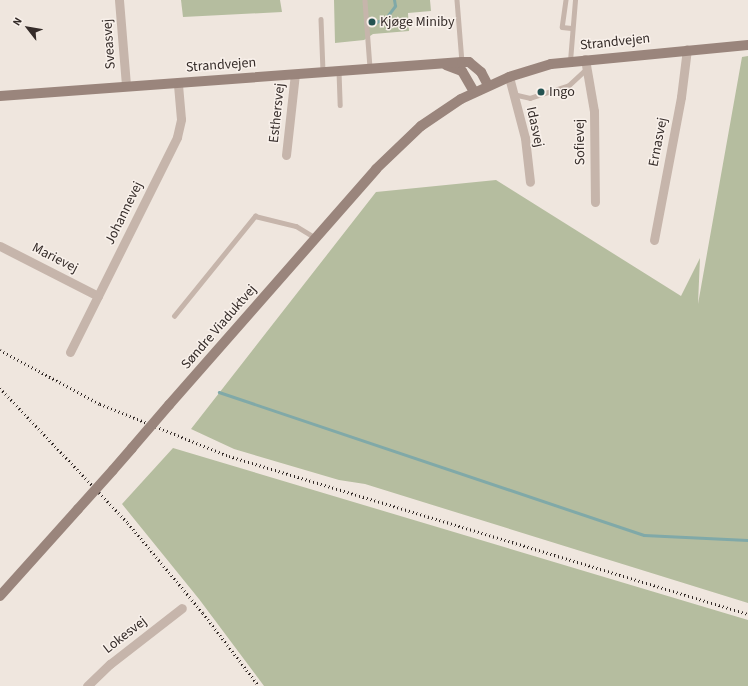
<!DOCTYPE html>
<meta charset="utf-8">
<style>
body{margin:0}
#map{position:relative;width:748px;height:686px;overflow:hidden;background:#efe6de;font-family:"Source Sans 3",sans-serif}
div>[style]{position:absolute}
.green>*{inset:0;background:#b5bd9f}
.stream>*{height:2.5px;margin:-1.25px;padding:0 1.25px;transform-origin:1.25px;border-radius:1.25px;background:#80a9a8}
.lane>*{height:4.5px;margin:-2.25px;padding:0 2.25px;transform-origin:2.25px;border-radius:2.25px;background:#c6b5ab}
.street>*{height:9px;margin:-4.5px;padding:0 4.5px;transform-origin:4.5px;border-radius:4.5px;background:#c6b5ab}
.secondary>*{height:10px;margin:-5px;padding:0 5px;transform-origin:5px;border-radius:5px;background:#9a857c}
.rail>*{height:2.5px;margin-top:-1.25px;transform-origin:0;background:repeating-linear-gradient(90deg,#352c29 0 1px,transparent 0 4px)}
.secondary-bridge>*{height:10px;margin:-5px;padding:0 5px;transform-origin:5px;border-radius:5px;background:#9a857c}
.dots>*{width:11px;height:11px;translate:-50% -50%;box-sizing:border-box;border:2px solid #f8f0ea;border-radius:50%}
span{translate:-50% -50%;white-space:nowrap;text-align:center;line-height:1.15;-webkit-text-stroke:3px #f8f0ea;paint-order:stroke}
.poi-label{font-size:14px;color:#352c29}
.left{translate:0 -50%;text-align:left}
.street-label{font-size:14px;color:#352c29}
.north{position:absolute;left:8px;top:8px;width:40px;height:40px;-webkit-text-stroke:3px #f8f0ea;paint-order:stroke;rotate:301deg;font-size:11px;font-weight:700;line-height:16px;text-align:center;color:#352c29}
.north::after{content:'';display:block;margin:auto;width:14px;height:18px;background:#352c29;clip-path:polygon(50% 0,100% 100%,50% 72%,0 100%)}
</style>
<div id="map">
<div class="green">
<i style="clip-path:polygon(181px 0,280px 0,282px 12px,183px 17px)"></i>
<i style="clip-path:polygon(334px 0,430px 0,431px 11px,408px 13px,409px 31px,373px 34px,364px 40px,335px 43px)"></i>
<i style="clip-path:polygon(748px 56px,748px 603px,365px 484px,339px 480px,234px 449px,191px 429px,376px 192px,496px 180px,681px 296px,700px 258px,698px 304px,742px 57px)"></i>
<i style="clip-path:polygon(173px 448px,748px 620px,748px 686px,264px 686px,199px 599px,122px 504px)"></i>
</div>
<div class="stream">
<i style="left:370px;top:25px;width:17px;rotate:-24deg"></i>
<i style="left:386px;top:18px;width:15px;rotate:-53deg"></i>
<i style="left:395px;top:6px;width:6px;rotate:-99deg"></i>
<i style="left:219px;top:392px;width:448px;rotate:18.6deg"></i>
<i style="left:644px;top:535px;width:104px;rotate:2.8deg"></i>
</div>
<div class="lane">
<i style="left:457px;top:0;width:62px;rotate:85.4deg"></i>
<i style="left:566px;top:0;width:27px;rotate:98deg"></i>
<i style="left:562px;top:27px;width:9px;rotate:6deg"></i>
<i style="left:365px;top:1px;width:67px;rotate:85.7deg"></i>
<i style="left:321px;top:19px;width:53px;rotate:87.8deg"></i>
<i style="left:570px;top:61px;width:61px;rotate:-85.3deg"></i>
<i style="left:339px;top:71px;width:34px;rotate:88deg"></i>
<i style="left:513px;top:94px;width:17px;rotate:13deg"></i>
<i style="left:530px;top:98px;width:40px;rotate:-18deg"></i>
<i style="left:568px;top:86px;width:26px;rotate:-43deg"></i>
<i style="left:174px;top:316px;width:129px;rotate:-51deg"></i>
<i style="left:255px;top:216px;width:42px;rotate:13.7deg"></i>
<i style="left:296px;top:226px;width:23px;rotate:31deg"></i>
</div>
<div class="street">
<i style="left:119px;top:0;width:86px;rotate:85.3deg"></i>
<i style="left:585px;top:59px;width:53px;rotate:80.2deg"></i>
<i style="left:594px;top:111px;width:91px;rotate:89.4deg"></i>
<i style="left:509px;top:77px;width:63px;rotate:75.3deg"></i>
<i style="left:525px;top:138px;width:44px;rotate:83.5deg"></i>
<i style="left:286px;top:155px;width:81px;rotate:-83.7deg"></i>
<i style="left:654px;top:240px;width:146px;rotate:-79.3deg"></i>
<i style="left:681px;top:97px;width:48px;rotate:-82.9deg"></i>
<i style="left:0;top:246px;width:110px;rotate:27deg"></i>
<i style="left:70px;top:352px;width:240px;rotate:-63.5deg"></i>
<i style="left:177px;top:137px;width:18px;rotate:-77deg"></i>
<i style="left:181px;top:119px;width:37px;rotate:-95deg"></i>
<i style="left:87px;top:686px;width:32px;rotate:-44deg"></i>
<i style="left:110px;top:664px;width:91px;rotate:-37.9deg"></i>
</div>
<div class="secondary">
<i style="left:446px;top:65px;width:17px;rotate:21deg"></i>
<i style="left:462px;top:71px;width:24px;rotate:60deg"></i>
<i style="left:0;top:96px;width:463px;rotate:-4.2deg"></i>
<i style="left:462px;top:62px;width:7px"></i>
<i style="left:469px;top:62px;width:16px;rotate:40deg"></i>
<i style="left:481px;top:72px;width:15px;rotate:62deg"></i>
<i style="left:169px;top:405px;width:314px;rotate:-48.7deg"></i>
<i style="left:376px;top:169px;width:62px;rotate:-43.7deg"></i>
<i style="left:421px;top:126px;width:48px;rotate:-34deg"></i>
<i style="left:461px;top:99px;width:53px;rotate:-24.6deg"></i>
<i style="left:509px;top:77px;width:44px;rotate:-17.2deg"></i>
<i style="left:551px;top:64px;width:198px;rotate:-5.5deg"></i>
<i style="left:113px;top:470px;width:29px;rotate:-49deg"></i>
<i style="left:0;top:596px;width:117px;rotate:-48.1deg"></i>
</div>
<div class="rail">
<i style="left:0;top:350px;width:114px;rotate:28.4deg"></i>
<i style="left:100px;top:404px;width:139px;rotate:22deg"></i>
<i style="left:229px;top:456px;width:543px;rotate:16.93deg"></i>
<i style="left:0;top:388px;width:186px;rotate:46.5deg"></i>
<i style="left:128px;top:523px;width:117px;rotate:50.2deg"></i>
<i style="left:203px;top:613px;width:92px;rotate:52.5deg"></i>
</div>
<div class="secondary-bridge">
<i style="left:132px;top:448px;width:57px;rotate:-49.3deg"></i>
<i style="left:78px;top:509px;width:52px;rotate:-48.1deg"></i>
</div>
<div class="dots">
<i style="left:372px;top:22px;background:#235251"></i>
<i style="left:541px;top:92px;background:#235251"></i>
</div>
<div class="poi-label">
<span class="left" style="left:380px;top:22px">Kjøge Miniby</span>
<span class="left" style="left:549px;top:92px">Ingo</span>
</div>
<div class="street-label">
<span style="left:615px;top:42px;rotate:-6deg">Strandvejen</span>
<span style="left:109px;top:44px;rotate:-94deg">Sveasvej</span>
<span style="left:221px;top:65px;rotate:-4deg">Strandvejen</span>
<span style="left:277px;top:113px;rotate:-84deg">Esthersvej</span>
<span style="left:535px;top:127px;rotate:78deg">Idasvej</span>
<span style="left:580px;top:142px;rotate:-91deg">Sofievej</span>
<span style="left:658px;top:142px;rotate:-79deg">Ernasvej</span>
<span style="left:124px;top:213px;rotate:-64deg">Johannevej</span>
<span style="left:55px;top:258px;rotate:27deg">Marievej</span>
<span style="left:219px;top:327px;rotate:-49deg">Søndre Viaduktvej</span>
<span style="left:125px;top:635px;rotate:-38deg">Lokesvej</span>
</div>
<div class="north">N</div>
</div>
